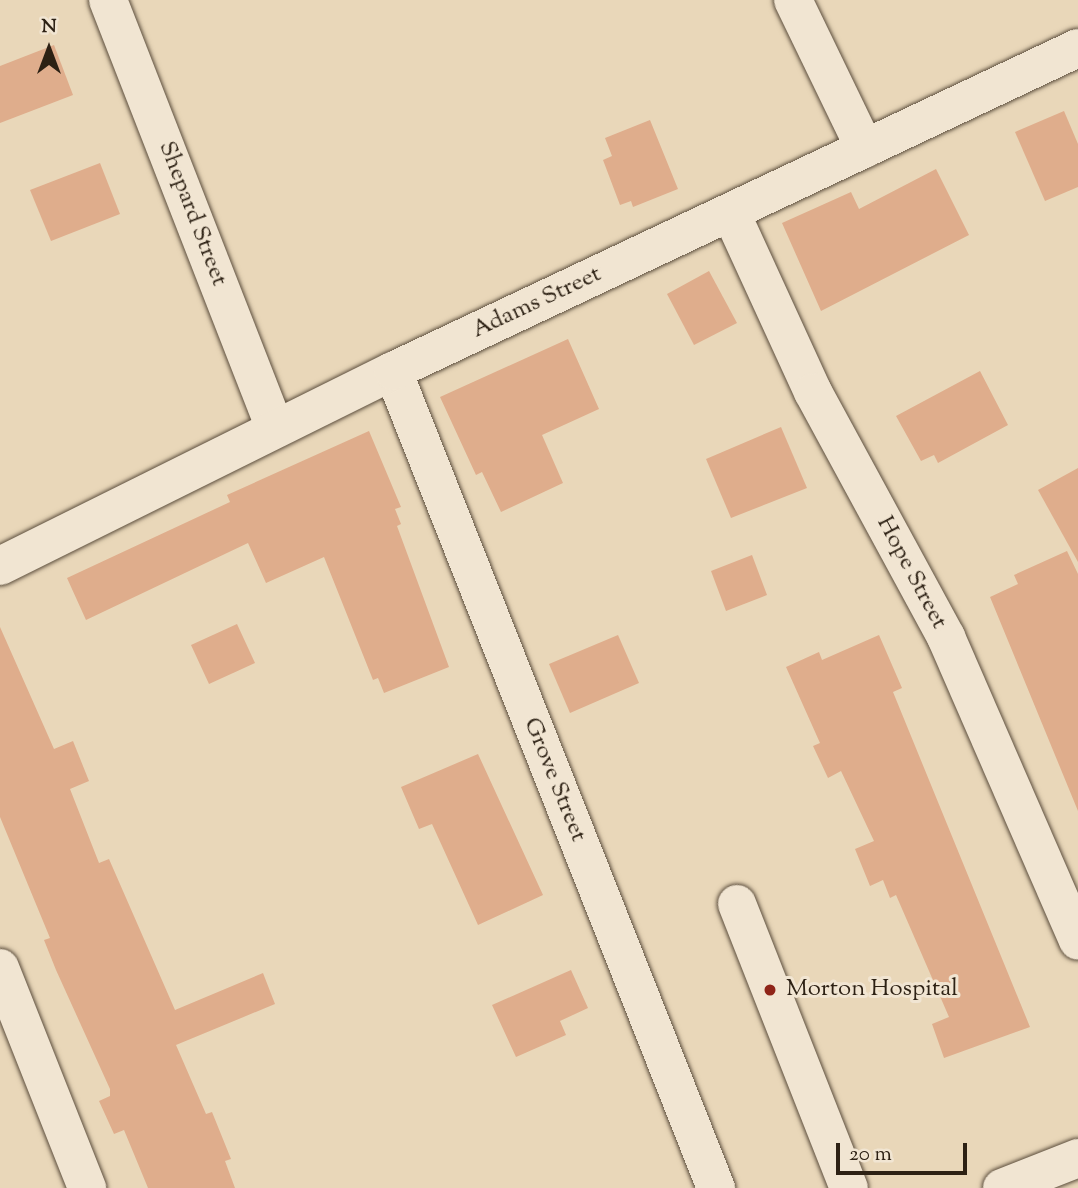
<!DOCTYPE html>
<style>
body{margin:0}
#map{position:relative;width:1078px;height:1188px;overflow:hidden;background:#e9d7b9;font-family:"Sorts Mill Goudy",serif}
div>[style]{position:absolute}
.building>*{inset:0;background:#dfad8c}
.roads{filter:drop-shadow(0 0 2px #5c4e3d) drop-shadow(0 0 2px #5c4e3d)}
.minor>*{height:38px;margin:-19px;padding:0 19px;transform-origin:19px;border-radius:19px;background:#f1e5d2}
.dots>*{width:19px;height:19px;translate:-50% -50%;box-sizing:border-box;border:4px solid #f1e5d2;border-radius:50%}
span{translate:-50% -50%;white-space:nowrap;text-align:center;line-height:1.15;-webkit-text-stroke:6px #f1e5d2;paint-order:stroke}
.street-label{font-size:24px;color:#2d2114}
.poi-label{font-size:24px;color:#2d2114}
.left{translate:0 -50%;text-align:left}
.north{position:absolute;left:14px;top:14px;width:70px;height:70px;-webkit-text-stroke:5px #f1e5d2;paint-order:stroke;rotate:0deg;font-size:19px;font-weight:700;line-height:28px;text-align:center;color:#2d2114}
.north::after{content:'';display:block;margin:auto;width:24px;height:32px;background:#2d2114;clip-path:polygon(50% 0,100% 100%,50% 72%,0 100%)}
.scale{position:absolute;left:836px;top:1143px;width:131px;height:32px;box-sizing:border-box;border:4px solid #2d2114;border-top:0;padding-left:9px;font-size:21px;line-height:24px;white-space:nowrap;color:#2d2114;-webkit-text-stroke:5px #f1e5d2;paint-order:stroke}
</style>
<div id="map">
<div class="building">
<i style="clip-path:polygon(54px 45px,73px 95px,0 123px,0 66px)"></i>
<i style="clip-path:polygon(1064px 111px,1078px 144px,1078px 187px,1045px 201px,1015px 132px)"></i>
<i style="clip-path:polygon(650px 120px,678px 189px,633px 207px,631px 201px,620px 205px,603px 160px,612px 156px,605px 138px)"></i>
<i style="clip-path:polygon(100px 163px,120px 214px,51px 241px,30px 190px)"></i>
<i style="clip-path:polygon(936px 169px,969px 235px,821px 311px,782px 223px,851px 192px,859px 209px)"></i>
<i style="clip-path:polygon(709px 271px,737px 323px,694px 345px,667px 294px)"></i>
<i style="clip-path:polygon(568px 339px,599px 409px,542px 435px,563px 483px,501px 512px,482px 472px,476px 475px,440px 397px)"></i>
<i style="clip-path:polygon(980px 371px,1008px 425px,938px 463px,934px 455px,921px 461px,896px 416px)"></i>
<i style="clip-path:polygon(781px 427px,807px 488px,731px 518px,706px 459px)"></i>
<i style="clip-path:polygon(369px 431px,401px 507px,395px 509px,401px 524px,397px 526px,449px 667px,384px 693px,378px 678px,373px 680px,324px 557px,266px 583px,248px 543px,86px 620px,67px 578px,230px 502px,227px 495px)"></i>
<i style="clip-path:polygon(1078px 468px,1078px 562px,1038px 490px)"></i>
<i style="clip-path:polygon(1067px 551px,1078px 574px,1078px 811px,990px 597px,1018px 584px,1014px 575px)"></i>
<i style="clip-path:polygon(752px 555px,767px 595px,726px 611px,711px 571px)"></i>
<i style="clip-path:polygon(237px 624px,255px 663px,209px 684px,191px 645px)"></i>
<i style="clip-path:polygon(0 627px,54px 749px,73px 741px,89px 781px,70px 789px,99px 863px,109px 859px,175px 1010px,263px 973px,275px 1004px,176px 1045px,206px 1114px,212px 1112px,231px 1159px,225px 1161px,235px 1188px,148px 1188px,124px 1130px,114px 1134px,99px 1101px,110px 1096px,110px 1089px,56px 970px,44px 940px,50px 938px,0 817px)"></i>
<i style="clip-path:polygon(618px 635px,639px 683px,570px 713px,549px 664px)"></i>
<i style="clip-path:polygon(879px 635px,902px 688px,893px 692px,1030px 1027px,944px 1058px,932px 1024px,949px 1017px,896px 895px,890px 898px,883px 880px,870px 886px,855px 849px,874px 841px,841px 771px,828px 778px,813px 746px,820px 743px,786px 667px,819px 652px,822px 660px)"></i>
<i style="clip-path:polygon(478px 754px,543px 895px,478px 925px,432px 824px,419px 829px,401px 787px)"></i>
<i style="clip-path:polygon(571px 970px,588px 1008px,560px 1021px,566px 1035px,516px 1057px,492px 1005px)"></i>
</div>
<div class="roads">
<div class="minor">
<i style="left:108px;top:0;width:460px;rotate:68.7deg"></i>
<i style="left:793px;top:0;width:165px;rotate:64.2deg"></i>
<i style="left:731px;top:213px;width:197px;rotate:65.4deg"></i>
<i style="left:813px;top:392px;width:279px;rotate:61.5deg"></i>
<i style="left:946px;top:637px;width:331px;rotate:66.5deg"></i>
<i style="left:393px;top:371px;width:879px;rotate:68.43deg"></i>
<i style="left:0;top:566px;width:439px;rotate:-26.4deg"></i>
<i style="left:393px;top:371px;width:757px;rotate:-25.25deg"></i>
<i style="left:737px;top:904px;width:305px;rotate:68.5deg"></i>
<i style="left:0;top:968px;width:237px;rotate:68.4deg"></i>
<i style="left:1002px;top:1188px;width:82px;rotate:-21.5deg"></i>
</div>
</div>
<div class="dots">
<i style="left:770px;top:990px;background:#8f2418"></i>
</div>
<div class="street-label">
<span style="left:192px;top:214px;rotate:69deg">Shepard Street</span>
<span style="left:537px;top:303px;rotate:-25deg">Adams Street</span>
<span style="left:911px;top:573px;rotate:62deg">Hope Street</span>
<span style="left:554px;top:780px;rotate:68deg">Grove Street</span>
</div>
<div class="poi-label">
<span class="left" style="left:786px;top:990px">Morton Hospital</span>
</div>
<div class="north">N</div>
<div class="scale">20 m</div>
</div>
